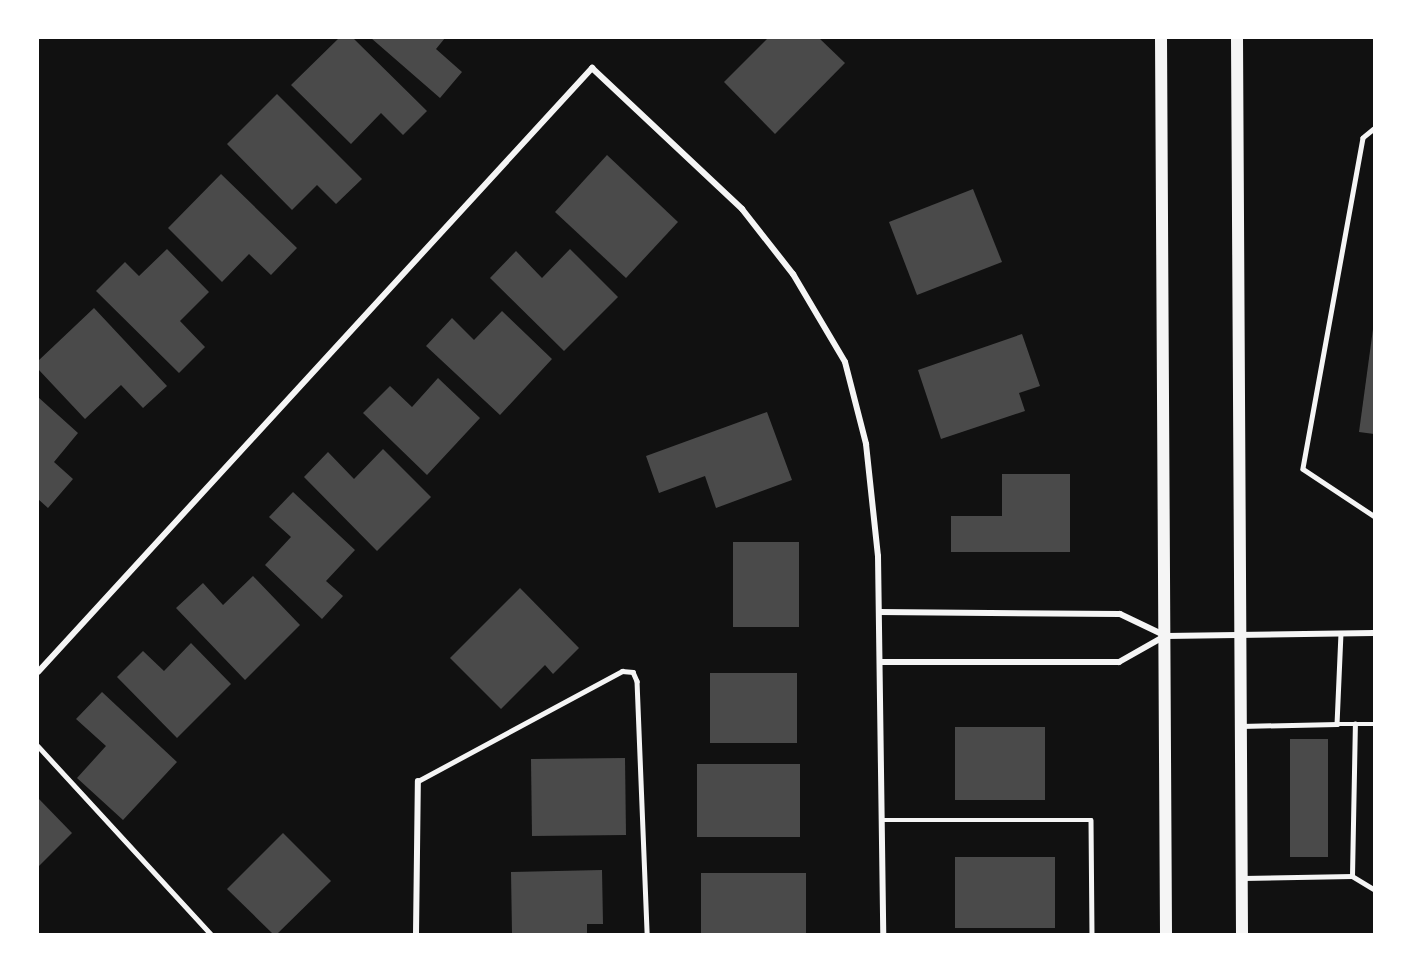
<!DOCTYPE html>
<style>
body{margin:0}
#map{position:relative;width:1412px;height:972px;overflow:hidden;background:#111;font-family:Karla,sans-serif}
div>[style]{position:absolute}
.building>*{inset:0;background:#4a4a4a}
.service>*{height:4.5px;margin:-2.25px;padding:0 2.25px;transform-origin:2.25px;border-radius:2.25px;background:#f5f5f5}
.minor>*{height:6px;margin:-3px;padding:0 3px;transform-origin:3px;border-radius:3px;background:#f5f5f5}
.secondary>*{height:12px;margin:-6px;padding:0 6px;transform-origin:6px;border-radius:6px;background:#f5f5f5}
span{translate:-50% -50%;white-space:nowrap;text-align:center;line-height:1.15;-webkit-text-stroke:6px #fff;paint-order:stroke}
.frame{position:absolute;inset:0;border:39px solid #fff;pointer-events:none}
</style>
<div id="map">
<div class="building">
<i style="clip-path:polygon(339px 38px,353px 38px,427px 111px,403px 135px,381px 113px,351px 144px,291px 85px)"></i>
<i style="clip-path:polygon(371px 38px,445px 38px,436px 49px,462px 72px,440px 98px)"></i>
<i style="clip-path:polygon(768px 38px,819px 38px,845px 63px,775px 134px,724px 82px)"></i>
<i style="clip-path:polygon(277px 94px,362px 179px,336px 204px,317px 185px,292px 210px,227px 144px)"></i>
<i style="clip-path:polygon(607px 155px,678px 222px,626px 278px,555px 212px)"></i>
<i style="clip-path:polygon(221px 174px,297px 248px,271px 275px,249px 254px,222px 282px,168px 228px)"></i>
<i style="clip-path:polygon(973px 189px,1002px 262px,917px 295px,889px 222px)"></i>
<i style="clip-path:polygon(167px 249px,209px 292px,180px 321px,205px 347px,179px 373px,96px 291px,125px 262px,139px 276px)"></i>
<i style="clip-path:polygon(570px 249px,618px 297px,564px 351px,490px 278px,516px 251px,542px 278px)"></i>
<i style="clip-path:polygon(94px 308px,167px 386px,143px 408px,121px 385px,85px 419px,38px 369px,38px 361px)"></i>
<i style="clip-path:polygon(502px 311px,552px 359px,500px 415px,426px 346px,452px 318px,474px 340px)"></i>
<i style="clip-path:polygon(1373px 329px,1374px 329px,1374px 434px,1359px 432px)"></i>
<i style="clip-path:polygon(1022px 334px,1040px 386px,1019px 393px,1025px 411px,941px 439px,918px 370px)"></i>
<i style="clip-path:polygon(438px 378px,480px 418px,427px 475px,363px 413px,390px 386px,412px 407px)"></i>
<i style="clip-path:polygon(38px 397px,78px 433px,54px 462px,73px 479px,48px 508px,38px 499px)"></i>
<i style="clip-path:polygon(767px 412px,792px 480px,716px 508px,705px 476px,659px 493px,646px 456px)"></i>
<i style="clip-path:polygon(383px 449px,431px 497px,377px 551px,304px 477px,328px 452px,354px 479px)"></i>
<i style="clip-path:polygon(1002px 474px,1070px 474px,1070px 552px,951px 552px,951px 516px,1002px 516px)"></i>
<i style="clip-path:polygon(293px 492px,355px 550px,326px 581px,343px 596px,322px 619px,265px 565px,291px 537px,269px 517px)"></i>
<i style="clip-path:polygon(733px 542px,799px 542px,799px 627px,733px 627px)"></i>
<i style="clip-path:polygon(253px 576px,300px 625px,245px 680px,176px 608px,203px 583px,223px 605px)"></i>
<i style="clip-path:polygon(520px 588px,579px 648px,553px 674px,545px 665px,501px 709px,450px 658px)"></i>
<i style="clip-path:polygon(191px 643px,231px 684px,177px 738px,117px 677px,143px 651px,164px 671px)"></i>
<i style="clip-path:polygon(710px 673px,797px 673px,797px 743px,710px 743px)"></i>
<i style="clip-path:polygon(102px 692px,177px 762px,123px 820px,77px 778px,106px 746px,76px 719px)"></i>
<i style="clip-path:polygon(955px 727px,1045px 727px,1045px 800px,955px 800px)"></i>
<i style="clip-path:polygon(1290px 739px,1328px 739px,1328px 857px,1290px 857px)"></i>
<i style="clip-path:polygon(625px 758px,626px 835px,532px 836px,531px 759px)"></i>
<i style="clip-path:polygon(697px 764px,800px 764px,800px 837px,697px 837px)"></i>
<i style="clip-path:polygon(38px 798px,72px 833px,38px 867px)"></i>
<i style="clip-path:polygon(283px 833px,331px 881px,277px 934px,273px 934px,227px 889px)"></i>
<i style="clip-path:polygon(955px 857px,1055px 857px,1055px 928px,955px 928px)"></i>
<i style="clip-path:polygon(602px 870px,603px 924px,587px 924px,587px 934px,512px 934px,511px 872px)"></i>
<i style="clip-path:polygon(701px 873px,806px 873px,806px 934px,701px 934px)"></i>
</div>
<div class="service">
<i style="left:1374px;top:129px;width:14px;rotate:141deg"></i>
<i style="left:1363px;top:138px;width:336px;rotate:100.3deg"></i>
<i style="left:1303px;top:469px;width:85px;rotate:33.5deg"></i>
<i style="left:1341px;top:633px;width:91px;rotate:92.5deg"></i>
<i style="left:1337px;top:724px;width:37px"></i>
<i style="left:1241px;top:726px;width:96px;rotate:-1.2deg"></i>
<i style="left:38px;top:746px;width:255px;rotate:47.4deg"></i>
<i style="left:418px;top:781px;width:232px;rotate:-28.3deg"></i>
<i style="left:622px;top:671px;width:11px;rotate:5deg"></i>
<i style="left:633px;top:672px;width:10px;rotate:66deg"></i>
<i style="left:637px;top:681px;width:253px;rotate:87.7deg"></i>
<i style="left:882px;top:820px;width:209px"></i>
<i style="left:1091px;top:820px;width:114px;rotate:89.5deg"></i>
<i style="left:1352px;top:876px;width:26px;rotate:31deg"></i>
<i style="left:1243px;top:878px;width:109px;rotate:-1.1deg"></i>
<i style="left:1352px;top:876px;width:152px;rotate:-88.9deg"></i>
</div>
<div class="minor">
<i style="left:879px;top:612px;width:241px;rotate:0.5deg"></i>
<i style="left:1120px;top:614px;width:51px;rotate:25.6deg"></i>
<i style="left:1166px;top:636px;width:208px;rotate:-0.8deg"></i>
<i style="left:880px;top:662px;width:239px"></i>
<i style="left:1119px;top:662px;width:53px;rotate:-29.5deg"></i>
<i style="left:38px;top:672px;width:820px;rotate:-47.47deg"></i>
<i style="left:592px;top:68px;width:206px;rotate:43.2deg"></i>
<i style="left:742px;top:209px;width:83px;rotate:51.9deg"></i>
<i style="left:793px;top:274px;width:102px;rotate:59.4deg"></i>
<i style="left:845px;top:362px;width:85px;rotate:75.6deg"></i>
<i style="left:866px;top:444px;width:113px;rotate:83.9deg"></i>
<i style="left:878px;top:556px;width:378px;rotate:89.2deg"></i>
<i style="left:416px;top:934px;width:153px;rotate:-89.3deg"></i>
</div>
<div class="secondary">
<i style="left:1161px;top:38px;width:896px;rotate:89.68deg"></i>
<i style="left:1237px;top:38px;width:896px;rotate:89.68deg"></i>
</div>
<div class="frame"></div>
</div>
